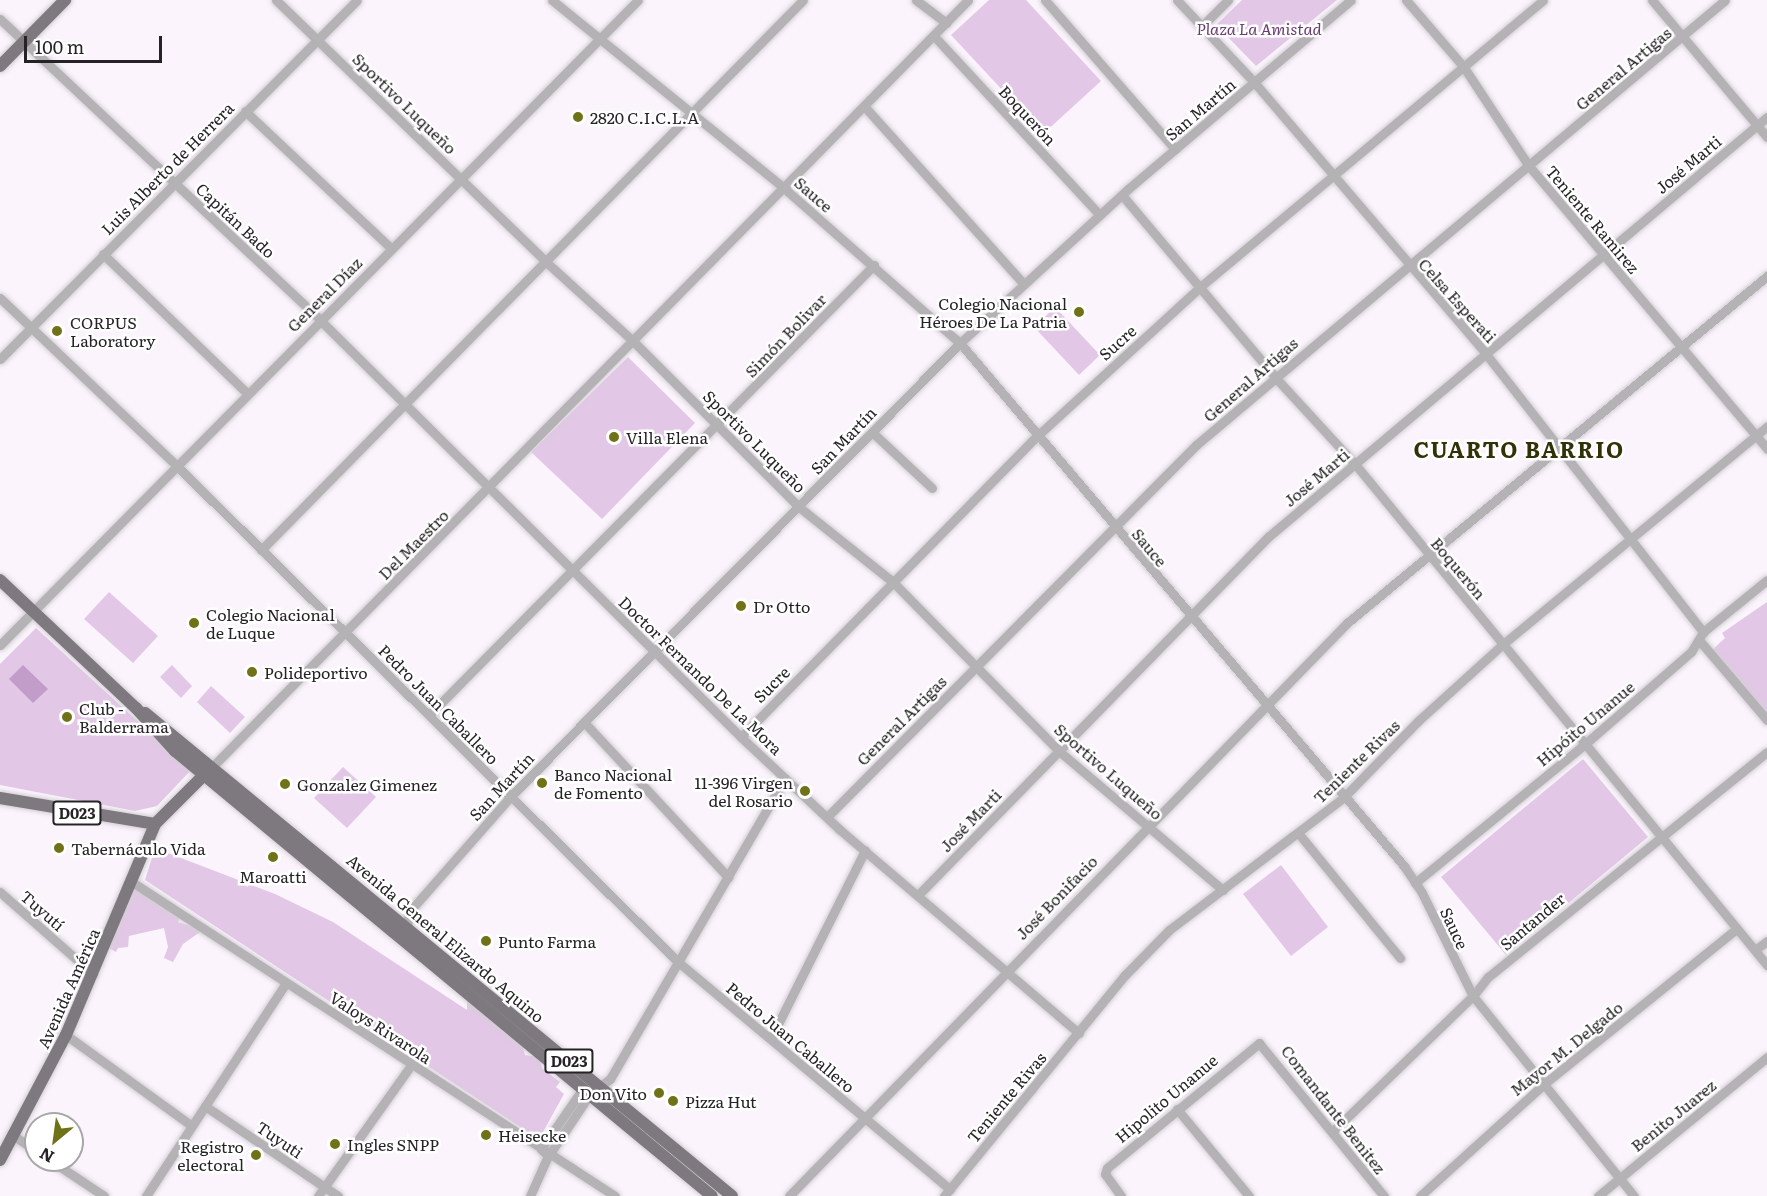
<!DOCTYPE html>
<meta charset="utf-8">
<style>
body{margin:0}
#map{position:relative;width:1767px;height:1196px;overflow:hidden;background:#fbf4fc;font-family:Literata,serif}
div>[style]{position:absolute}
.green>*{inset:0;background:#e2c8e6}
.water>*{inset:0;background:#c29dc9}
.roads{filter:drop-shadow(0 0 2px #d4ced5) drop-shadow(0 0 2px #d4ced5)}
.minor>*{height:9px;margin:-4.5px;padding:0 4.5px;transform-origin:4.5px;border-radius:4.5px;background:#b5b2b5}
.major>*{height:12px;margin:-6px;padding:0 6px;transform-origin:6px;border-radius:6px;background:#7e797f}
.dots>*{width:16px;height:16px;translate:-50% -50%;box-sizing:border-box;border:3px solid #fff;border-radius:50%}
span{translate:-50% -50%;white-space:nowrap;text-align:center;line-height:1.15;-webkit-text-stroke:5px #fff;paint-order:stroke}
.shield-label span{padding:2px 4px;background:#fff;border:2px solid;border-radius:4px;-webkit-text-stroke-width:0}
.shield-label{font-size:15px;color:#252325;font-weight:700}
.park-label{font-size:16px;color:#6b3c73;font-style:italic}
.street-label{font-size:16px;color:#252325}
.poi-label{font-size:16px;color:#252325}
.left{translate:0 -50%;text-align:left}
.right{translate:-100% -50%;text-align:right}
.district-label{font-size:22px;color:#313208;font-weight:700;letter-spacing:1.5px}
.north{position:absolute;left:24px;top:1112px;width:60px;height:60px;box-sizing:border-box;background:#fff;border:2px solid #a8a7a8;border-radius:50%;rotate:209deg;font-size:16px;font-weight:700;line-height:24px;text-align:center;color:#252325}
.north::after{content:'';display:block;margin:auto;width:21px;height:27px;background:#707218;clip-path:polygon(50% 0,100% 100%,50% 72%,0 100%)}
.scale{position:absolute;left:24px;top:36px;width:138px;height:27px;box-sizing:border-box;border:3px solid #252325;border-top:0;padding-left:8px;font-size:18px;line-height:21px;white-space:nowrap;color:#252325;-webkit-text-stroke:4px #fff;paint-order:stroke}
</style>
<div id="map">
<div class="green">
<i style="clip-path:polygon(989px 0,1026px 0,1101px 81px,1043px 134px,951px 35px)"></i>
<i style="clip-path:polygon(1242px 0,1337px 0,1256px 66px,1216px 25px)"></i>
<i style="clip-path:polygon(1055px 307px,1100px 355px,1079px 375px,1034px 327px)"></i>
<i style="clip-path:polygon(628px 357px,695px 423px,602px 519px,531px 452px)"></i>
<i style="clip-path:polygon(109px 592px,158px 636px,133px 663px,84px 619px)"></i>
<i style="clip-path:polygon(1767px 602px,1767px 716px,1710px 652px,1725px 638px,1722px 633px)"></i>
<i style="clip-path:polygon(36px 628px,191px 770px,157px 806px,135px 811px,0 785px,0 664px)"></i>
<i style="clip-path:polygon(172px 665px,192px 686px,181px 698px,160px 677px)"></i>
<i style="clip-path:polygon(211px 686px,245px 717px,230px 733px,197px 702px)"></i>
<i style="clip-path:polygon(1583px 759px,1648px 837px,1506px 955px,1441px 877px)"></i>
<i style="clip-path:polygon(343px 767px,376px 797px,347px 828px,314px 798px)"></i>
<i style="clip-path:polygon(155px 848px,275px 894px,333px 922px,467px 1010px,467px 1001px,471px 1000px,504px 1032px,521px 1041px,525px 1055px,539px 1057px,542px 1068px,560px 1082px,556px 1087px,564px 1094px,543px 1132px,537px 1138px,145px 880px)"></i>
<i style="clip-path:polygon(1281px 865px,1328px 927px,1291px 956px,1243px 894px)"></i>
<i style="clip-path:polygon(136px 889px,181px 916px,178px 922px,203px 930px,183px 944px,173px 962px,164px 958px,168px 947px,164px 928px,129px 936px,128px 947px,118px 948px,116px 952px,109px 948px,132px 890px)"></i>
</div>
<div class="water">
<i style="clip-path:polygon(23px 665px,48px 689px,33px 703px,9px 679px)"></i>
</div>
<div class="roads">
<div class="minor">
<i style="left:276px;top:0;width:373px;rotate:44.1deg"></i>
<i style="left:544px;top:260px;width:120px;rotate:42.3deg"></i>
<i style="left:633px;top:341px;width:235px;rotate:45deg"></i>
<i style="left:799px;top:507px;width:120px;rotate:38.6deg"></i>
<i style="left:893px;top:582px;width:237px;rotate:45.5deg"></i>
<i style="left:1059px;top:751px;width:215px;rotate:40.3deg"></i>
<i style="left:552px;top:0;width:299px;rotate:39deg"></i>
<i style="left:784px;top:188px;width:235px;rotate:41.4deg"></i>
<i style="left:960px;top:343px;width:686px;rotate:49.67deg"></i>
<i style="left:1404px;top:866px;width:32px;rotate:56deg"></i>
<i style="left:1422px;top:893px;width:115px;rotate:63.7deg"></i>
<i style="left:1473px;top:996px;width:257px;rotate:51.2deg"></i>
<i style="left:916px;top:0;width:38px;rotate:37deg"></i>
<i style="left:1045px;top:0;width:198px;rotate:48.9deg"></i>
<i style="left:1177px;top:0;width:112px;rotate:46.8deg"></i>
<i style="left:1254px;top:82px;width:358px;rotate:49.5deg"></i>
<i style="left:1486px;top:354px;width:353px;rotate:52deg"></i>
<i style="left:1406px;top:0;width:87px;rotate:49.2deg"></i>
<i style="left:1463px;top:66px;width:120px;rotate:56.6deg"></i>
<i style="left:1529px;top:166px;width:370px;rotate:49.9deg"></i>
<i style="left:1652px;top:0;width:179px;rotate:50deg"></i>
<i style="left:0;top:19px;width:439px;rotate:43.2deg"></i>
<i style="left:320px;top:320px;width:593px;rotate:44.73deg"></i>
<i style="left:741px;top:737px;width:134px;rotate:43.2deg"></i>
<i style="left:839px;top:829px;width:315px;rotate:40.4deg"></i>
<i style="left:1202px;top:26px;width:37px;rotate:-45deg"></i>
<i style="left:934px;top:36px;width:244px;rotate:47.2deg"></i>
<i style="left:865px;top:107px;width:238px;rotate:48.1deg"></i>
<i style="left:245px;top:111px;width:200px;rotate:43.2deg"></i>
<i style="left:1122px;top:195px;width:238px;rotate:49.9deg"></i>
<i style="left:1275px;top:377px;width:118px;rotate:47.4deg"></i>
<i style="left:1355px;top:464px;width:649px;rotate:50.57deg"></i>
<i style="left:103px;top:254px;width:200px;rotate:44deg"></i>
<i style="left:0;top:298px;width:243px;rotate:43.5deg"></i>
<i style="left:176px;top:465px;width:705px;rotate:44.71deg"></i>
<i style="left:677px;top:961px;width:356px;rotate:39.9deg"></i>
<i style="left:0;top:359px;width:506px;rotate:-45.16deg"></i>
<i style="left:872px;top:432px;width:82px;rotate:43deg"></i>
<i style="left:261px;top:550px;width:772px;rotate:-45.42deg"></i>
<i style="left:1699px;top:640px;width:105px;rotate:49.6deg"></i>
<i style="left:0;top:645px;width:907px;rotate:-45.31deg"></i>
<i style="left:429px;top:715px;width:633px;rotate:-45.32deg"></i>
<i style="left:584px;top:722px;width:212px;rotate:47.1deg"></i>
<i style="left:741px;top:737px;width:422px;rotate:-45.5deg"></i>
<i style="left:1037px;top:436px;width:221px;rotate:-42.4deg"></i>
<i style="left:1200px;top:287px;width:447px;rotate:-39.9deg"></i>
<i style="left:212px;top:767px;width:1077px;rotate:-45.41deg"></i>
<i style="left:827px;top:817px;width:524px;rotate:-45.23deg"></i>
<i style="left:1196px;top:445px;width:691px;rotate:-40.07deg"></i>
<i style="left:1299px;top:834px;width:160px;rotate:50.8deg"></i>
<i style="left:132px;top:882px;width:576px;rotate:33.03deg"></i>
<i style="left:1415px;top:883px;width:220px;rotate:-39.3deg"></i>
<i style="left:1585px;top:744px;width:140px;rotate:-41deg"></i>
<i style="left:1691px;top:652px;width:23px;rotate:-59deg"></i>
<i style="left:1703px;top:632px;width:82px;rotate:-39.1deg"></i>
<i style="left:0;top:892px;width:124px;rotate:41.4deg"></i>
<i style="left:918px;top:895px;width:501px;rotate:-45.65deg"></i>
<i style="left:1268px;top:537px;width:652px;rotate:-40.09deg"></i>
<i style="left:406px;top:932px;width:20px;rotate:-81deg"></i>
<i style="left:409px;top:912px;width:153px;rotate:-48.7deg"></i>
<i style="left:510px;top:797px;width:639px;rotate:-45.25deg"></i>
<i style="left:960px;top:343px;width:228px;rotate:-42.5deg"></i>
<i style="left:1128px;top:189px;width:292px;rotate:-40.3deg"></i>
<i style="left:1755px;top:950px;width:15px;rotate:-37deg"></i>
<i style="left:66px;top:1035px;width:154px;rotate:35.8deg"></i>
<i style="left:771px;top:1038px;width:210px;rotate:-63.4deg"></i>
<i style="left:205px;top:1106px;width:161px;rotate:34.1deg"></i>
<i style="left:1177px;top:1109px;width:113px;rotate:50.4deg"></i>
<i style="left:1332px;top:1132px;width:196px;rotate:-44deg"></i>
<i style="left:1473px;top:996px;width:24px;rotate:-52deg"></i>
<i style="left:1488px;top:977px;width:358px;rotate:-38.9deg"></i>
<i style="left:14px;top:1136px;width:27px;rotate:34deg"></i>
<i style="left:545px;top:1153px;width:6px;rotate:-135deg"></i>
<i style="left:541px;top:1149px;width:75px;rotate:-55.3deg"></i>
<i style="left:50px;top:1160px;width:65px;rotate:33.7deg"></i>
<i style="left:146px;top:1196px;width:255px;rotate:-56.7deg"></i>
<i style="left:318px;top:1196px;width:161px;rotate:-54.6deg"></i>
<i style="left:530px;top:1196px;width:42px;rotate:-65.9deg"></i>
<i style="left:547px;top:1158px;width:77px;rotate:-56.1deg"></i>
<i style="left:590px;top:1094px;width:25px;rotate:-37deg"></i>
<i style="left:610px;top:1079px;width:348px;rotate:-59.8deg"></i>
<i style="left:789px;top:1196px;width:800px;rotate:-45.76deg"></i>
<i style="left:1347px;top:623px;width:545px;rotate:-39.56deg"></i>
<i style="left:944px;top:1196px;width:286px;rotate:-50.7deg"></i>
<i style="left:1125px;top:975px;width:63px;rotate:-45.6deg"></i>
<i style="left:1169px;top:930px;width:220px;rotate:-37.2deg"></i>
<i style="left:1344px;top:797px;width:106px;rotate:-45.8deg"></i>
<i style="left:1418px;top:721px;width:115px;rotate:-42.2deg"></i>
<i style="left:1503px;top:644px;width:342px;rotate:-39.5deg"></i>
<i style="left:1121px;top:1196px;width:27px;rotate:-126deg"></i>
<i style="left:1105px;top:1174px;width:6px;rotate:-72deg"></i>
<i style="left:1107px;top:1168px;width:197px;rotate:-39.4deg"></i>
<i style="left:1259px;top:1043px;width:198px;rotate:50.8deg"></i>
<i style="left:1420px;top:1196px;width:167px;rotate:-42.1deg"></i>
<i style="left:1544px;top:1084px;width:247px;rotate:-38.9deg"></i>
<i style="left:1598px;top:1196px;width:219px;rotate:-39.4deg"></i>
</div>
<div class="major">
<i style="left:0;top:66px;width:93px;rotate:-45.4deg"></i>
<i style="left:0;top:580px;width:187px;rotate:43.3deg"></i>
<i style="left:136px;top:708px;width:58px;rotate:47.8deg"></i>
<i style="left:175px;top:751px;width:697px;rotate:39.65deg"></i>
<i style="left:145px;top:713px;width:760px;rotate:39.45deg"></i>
<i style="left:0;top:798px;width:157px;rotate:9.5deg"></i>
<i style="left:155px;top:824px;width:75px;rotate:-45deg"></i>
<i style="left:0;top:1160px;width:141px;rotate:-62.2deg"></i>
<i style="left:66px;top:1035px;width:229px;rotate:-67.1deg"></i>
</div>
</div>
<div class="dots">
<i style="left:578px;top:117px;background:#707218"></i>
<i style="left:1079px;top:312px;background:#707218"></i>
<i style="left:57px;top:331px;background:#707218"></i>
<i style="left:614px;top:437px;background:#707218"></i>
<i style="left:741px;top:606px;background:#707218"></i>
<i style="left:194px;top:623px;background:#707218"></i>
<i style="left:252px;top:672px;background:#707218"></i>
<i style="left:67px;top:717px;background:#707218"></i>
<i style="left:542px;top:783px;background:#707218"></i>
<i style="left:285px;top:784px;background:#707218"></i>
<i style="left:805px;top:791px;background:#707218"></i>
<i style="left:59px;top:848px;background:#707218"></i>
<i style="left:273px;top:857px;background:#707218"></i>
<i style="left:486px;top:941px;background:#707218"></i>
<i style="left:659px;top:1093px;background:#707218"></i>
<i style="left:673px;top:1101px;background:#707218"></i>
<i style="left:486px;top:1135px;background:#707218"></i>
<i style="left:335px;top:1144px;background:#707218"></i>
<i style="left:256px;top:1155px;background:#707218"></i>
</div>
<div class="shield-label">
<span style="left:77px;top:813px">D023</span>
<span style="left:569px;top:1061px">D023</span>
</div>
<div class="park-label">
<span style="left:1259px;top:28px">Plaza La Amistad</span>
</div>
<div class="street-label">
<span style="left:1623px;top:68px;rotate:-40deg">General Artigas</span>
<span style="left:405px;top:103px;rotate:44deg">Sportivo Luqueño</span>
<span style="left:1200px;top:109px;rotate:-40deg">San Martín</span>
<span style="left:1028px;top:115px;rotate:47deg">Boquerón</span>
<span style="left:1688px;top:164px;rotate:-40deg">José Marti</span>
<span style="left:167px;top:168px;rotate:-45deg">Luis Alberto de Herrera</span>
<span style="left:814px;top:194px;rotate:41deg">Sauce</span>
<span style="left:1593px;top:219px;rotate:50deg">Teniente Ramirez</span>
<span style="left:236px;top:220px;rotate:43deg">Capitán Bado</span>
<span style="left:324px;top:294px;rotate:-45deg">General Díaz</span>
<span style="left:1458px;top:300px;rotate:48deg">Celsa Esperati</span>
<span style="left:785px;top:335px;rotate:-46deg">Simón Bolivar</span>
<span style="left:1117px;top:342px;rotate:-42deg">Sucre</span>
<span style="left:1250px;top:379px;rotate:-41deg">General Artigas</span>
<span style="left:843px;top:440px;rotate:-46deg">San Martín</span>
<span style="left:755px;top:441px;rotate:45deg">Sportivo Luqueño</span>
<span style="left:1316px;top:477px;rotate:-40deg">José Marti</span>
<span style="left:413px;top:544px;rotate:-45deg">Del Maestro</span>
<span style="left:1150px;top:547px;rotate:50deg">Sauce</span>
<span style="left:1459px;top:568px;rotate:50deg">Boquerón</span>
<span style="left:701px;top:675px;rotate:44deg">Doctor Fernando De La Mora</span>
<span style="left:771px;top:684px;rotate:-45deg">Sucre</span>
<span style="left:439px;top:704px;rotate:45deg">Pedro Juan Caballero</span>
<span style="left:901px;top:720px;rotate:-45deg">General Artigas</span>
<span style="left:1585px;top:723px;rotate:-40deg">Hipóito Unanue</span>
<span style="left:1356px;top:761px;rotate:-44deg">Teniente Rivas</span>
<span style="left:1109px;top:771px;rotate:41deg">Sportivo Luqueño</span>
<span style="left:501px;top:786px;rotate:-47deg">San Martín</span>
<span style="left:970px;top:820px;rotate:-46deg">José Marti</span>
<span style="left:1056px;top:897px;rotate:-46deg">José Bonifacio</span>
<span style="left:43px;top:910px;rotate:41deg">Tuyutí</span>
<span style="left:1532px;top:921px;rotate:-40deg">Santander</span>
<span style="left:1455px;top:928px;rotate:65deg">Sauce</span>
<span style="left:446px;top:938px;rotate:40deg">Avenida General Elizardo Aquino</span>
<span style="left:68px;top:988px;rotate:-66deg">Avenida América</span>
<span style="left:381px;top:1027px;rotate:33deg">Valoys Rivarola</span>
<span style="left:791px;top:1037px;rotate:40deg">Pedro Juan Caballero</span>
<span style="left:1566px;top:1048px;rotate:-39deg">Mayor M. Delgado</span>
<span style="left:1006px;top:1097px;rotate:-50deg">Teniente Rivas</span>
<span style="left:1166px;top:1098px;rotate:-40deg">Hipolito Unanue</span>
<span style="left:1334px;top:1109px;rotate:52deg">Comandante Benitez</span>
<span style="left:1673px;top:1115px;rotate:-39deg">Benito Juarez</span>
<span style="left:280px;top:1139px;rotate:34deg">Tuyuti</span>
</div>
<div class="poi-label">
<span class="left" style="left:590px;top:117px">2820 C.I.C.L.A</span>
<span class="right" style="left:1067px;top:312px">Colegio Nacional<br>Héroes De La Patria</span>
<span class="left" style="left:70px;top:331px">CORPUS<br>Laboratory</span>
<span class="left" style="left:626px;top:437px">Villa Elena</span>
<span class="left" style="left:753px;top:606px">Dr Otto</span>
<span class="left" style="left:206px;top:623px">Colegio Nacional<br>de Luque</span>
<span class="left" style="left:264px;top:672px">Polideportivo</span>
<span class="left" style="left:79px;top:717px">Club -<br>Balderrama</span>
<span class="left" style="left:554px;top:783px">Banco Nacional<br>de Fomento</span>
<span class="right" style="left:793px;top:791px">11-396 Virgen<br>del Rosario</span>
<span class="left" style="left:297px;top:784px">Gonzalez Gimenez</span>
<span class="left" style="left:71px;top:848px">Tabernáculo Vida</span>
<span style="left:273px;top:876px">Maroatti</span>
<span class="left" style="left:498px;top:941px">Punto Farma</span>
<span class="right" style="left:647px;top:1093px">Don Vito</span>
<span class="left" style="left:685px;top:1101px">Pizza Hut</span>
<span class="left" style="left:498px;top:1135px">Heisecke</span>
<span class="left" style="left:347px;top:1144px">Ingles SNPP</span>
<span class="right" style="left:244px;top:1155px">Registro<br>electoral</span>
</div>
<div class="district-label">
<span style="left:1519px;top:449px">CUARTO BARRIO</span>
</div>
<div class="north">N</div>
<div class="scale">100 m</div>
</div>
